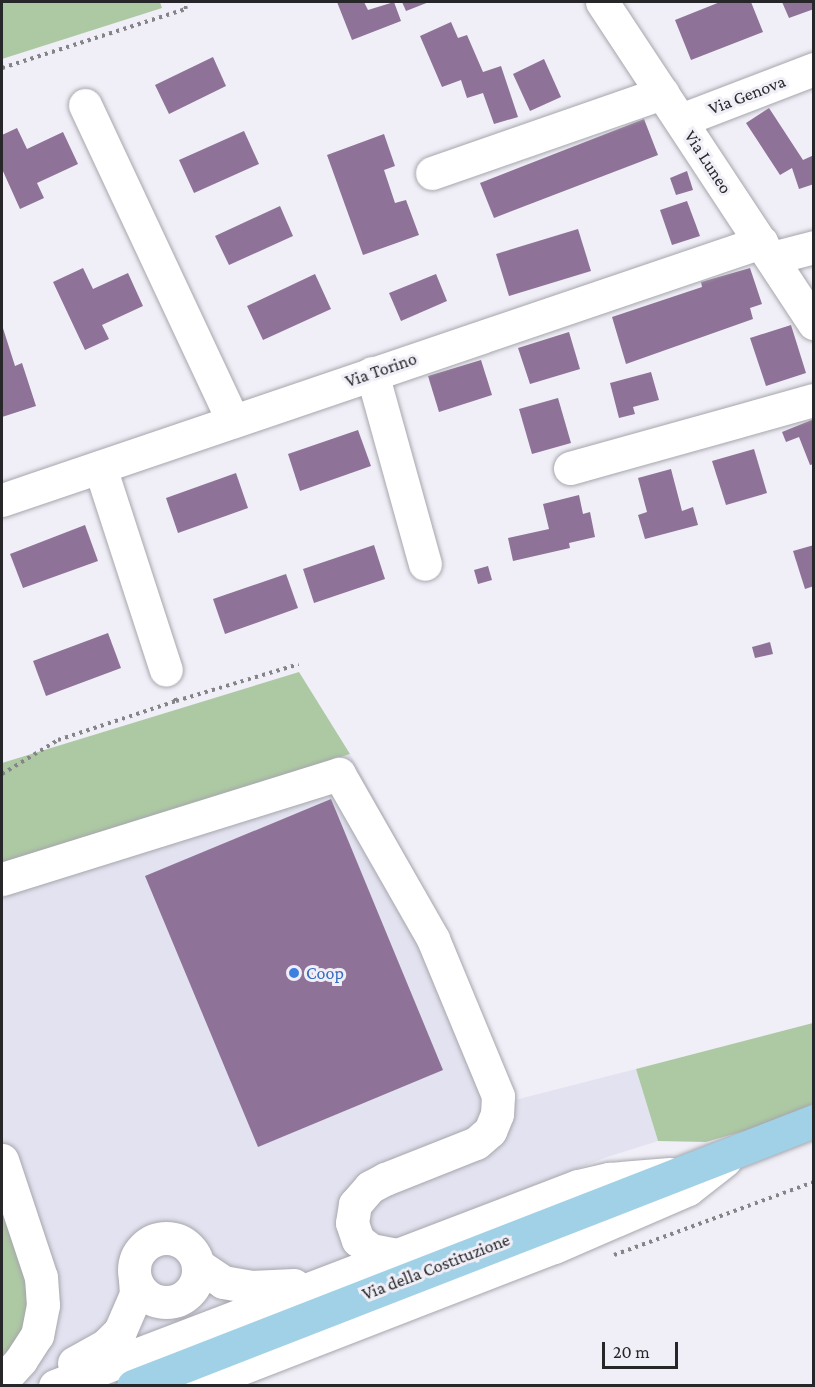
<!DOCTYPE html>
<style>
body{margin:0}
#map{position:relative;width:815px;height:1387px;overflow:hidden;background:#f0eff7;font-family:"Crimson Pro",serif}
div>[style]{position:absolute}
.built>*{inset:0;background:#e2e2f0}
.green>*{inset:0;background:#adc9a3}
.building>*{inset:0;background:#8e7297}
.path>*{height:4px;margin-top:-2px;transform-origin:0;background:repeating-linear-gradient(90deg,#848489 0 3px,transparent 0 7.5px)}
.roads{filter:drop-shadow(0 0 2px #a6a6ad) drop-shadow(0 0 2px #a6a6ad)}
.minor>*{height:33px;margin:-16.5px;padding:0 16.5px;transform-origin:16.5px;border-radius:16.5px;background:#fff}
.minor>.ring{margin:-16.5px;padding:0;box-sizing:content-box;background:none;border:33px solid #fff;border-radius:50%}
.major>*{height:33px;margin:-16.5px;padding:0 16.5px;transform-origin:16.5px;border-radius:16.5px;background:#a1d1e7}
.dots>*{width:16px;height:16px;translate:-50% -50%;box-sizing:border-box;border:3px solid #f0eff7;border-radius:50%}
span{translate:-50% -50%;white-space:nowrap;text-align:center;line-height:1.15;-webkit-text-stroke:6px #f0eff7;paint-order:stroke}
.street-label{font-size:18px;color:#27272a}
.shop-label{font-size:18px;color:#366cbe}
.left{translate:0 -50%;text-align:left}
.frame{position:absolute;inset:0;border:3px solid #27272a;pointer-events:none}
.scale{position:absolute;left:602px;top:1342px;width:76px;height:27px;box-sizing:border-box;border:3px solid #27272a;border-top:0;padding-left:8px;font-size:18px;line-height:21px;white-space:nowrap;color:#27272a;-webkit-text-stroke:4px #f0eff7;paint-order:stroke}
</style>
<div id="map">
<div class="built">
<i style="clip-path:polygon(350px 754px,452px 939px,515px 1100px,636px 1069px,658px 1141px,604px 1158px,32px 1385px,2px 1385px,2px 865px)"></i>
</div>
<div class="green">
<i style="clip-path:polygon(2px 2px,160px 2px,162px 8px,2px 59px)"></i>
<i style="clip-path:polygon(299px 672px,350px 754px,2px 865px,2px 763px)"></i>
<i style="clip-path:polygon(813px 1023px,813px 1104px,782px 1120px,706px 1142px,658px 1141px,636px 1069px)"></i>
<i style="clip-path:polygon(2px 1199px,30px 1270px,27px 1334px,2px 1366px)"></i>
</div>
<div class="building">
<i style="clip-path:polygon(337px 2px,364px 2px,368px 10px,394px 2px,401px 21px,352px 40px)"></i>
<i style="clip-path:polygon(402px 2px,429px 2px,406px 11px)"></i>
<i style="clip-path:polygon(720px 2px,751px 2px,763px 32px,691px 60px,675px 20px)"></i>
<i style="clip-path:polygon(782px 2px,814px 2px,814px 9px,789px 18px)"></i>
<i style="clip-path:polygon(451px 22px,458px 38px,467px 35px,483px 72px,501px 66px,518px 117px,494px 124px,483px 93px,467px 98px,461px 80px,442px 87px,420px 36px)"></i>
<i style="clip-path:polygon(213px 57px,226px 86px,169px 114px,155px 85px)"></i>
<i style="clip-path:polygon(544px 59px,561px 97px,530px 111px,513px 74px)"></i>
<i style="clip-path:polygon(769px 108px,803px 160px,814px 155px,814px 184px,799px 189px,792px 168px,780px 175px,746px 123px)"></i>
<i style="clip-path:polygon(644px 119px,658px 155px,494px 218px,480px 183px)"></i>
<i style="clip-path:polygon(17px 128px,27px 149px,63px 132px,78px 164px,37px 183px,44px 198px,20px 209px,2px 169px,2px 135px)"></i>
<i style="clip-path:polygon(244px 131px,259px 164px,194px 193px,179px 160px)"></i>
<i style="clip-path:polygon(384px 134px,395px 166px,384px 170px,395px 203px,406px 200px,419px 235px,363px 255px,327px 155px)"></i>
<i style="clip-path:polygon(687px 171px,693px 190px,676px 195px,670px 178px)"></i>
<i style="clip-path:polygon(687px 201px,700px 236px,672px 245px,660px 210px)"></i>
<i style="clip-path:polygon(280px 206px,293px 236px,229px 265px,215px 236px)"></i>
<i style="clip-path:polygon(578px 229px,591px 271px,509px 296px,496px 254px)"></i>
<i style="clip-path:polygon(83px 268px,93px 289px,128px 273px,143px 306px,102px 325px,109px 339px,85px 350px,53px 282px)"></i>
<i style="clip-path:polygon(750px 268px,762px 304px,750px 308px,753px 319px,626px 364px,612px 317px,702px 287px,701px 282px)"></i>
<i style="clip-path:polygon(315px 274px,331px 309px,263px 340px,247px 306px)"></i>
<i style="clip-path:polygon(436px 274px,447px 301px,401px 321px,389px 293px)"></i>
<i style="clip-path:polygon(2px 325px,15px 366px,22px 363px,36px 406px,2px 417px)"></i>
<i style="clip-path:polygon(791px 325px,806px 373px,766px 386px,750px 338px)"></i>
<i style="clip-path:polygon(569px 332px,580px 369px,530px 384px,518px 348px)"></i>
<i style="clip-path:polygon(481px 360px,492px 395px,439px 412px,428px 376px)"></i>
<i style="clip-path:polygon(651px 372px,659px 400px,633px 407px,635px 414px,619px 418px,610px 383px)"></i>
<i style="clip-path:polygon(558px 398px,571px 443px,532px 454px,519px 409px)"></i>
<i style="clip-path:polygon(814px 419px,814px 464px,810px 465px,799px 437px,786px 442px,782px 432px)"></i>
<i style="clip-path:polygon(358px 430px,371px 466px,300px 491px,288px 454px)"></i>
<i style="clip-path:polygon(754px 449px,767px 493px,726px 505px,712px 461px)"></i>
<i style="clip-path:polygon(671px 469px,682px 511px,693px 507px,698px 525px,645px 539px,638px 515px,647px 512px,638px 478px)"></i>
<i style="clip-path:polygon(236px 473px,248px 508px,178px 533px,166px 498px)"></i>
<i style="clip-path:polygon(579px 495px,583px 514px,590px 512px,595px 537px,569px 543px,570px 548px,513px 561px,508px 538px,549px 529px,543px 504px)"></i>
<i style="clip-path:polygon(85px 525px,98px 561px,23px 588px,10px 554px)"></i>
<i style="clip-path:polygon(374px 545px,385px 579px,314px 603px,303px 569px)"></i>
<i style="clip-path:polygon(814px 545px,814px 586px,805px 589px,793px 551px)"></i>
<i style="clip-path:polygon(488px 566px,492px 580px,478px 584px,474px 570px)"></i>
<i style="clip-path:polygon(286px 574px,298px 608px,225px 634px,213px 599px)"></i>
<i style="clip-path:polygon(108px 633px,121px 668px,46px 696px,33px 661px)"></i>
<i style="clip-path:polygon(770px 642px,773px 654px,755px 658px,752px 647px)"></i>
<i style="clip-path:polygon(331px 799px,443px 1070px,258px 1147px,145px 876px)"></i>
</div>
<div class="path">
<i style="left:2px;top:68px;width:193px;rotate:-17.8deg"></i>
<i style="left:186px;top:9px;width:7px;rotate:-106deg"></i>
<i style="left:176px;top:701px;width:128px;rotate:-16.7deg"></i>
<i style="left:2px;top:774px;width:66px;rotate:-31.3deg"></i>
<i style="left:58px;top:740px;width:124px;rotate:-18.3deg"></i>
<i style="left:176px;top:701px;width:4px;rotate:-117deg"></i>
<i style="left:614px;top:1255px;width:213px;rotate:-20.1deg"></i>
</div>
<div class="roads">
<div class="minor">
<i style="left:602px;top:2px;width:385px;rotate:56.6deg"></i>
<i style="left:85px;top:105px;width:349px;rotate:64.9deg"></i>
<i style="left:681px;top:120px;width:142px;rotate:-21deg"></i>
<i style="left:432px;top:173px;width:244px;rotate:-19.2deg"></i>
<i style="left:772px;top:258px;width:43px;rotate:-14.7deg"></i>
<i style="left:372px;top:373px;width:198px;rotate:74.5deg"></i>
<i style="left:100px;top:467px;width:213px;rotate:72deg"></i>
<i style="left:570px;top:468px;width:253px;rotate:-15.6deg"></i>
<i style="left:2px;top:500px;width:802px;rotate:-18.77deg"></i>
<i style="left:2px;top:879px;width:353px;rotate:-17.3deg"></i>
<i style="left:339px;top:774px;width:190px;rotate:60.3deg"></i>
<i style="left:433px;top:939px;width:170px;rotate:67.5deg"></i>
<i style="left:498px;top:1096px;width:18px;rotate:93deg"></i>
<i style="left:497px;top:1114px;width:18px;rotate:112deg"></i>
<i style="left:490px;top:1131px;width:18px;rotate:139deg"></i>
<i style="left:476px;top:1143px;width:98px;rotate:158.4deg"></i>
<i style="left:385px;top:1179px;width:17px;rotate:152deg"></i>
<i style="left:370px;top:1187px;width:23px;rotate:131deg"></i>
<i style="left:355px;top:1204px;width:19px;rotate:99deg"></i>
<i style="left:352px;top:1223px;width:18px;rotate:71deg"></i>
<i style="left:358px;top:1240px;width:16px;rotate:38deg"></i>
<i style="left:371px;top:1250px;width:26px;rotate:11deg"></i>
<i style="left:2px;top:1160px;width:123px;rotate:71.6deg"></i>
<i style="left:41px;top:1277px;width:28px;rotate:86deg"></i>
<i style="left:43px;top:1305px;width:31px;rotate:101deg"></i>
<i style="left:37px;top:1335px;width:30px;rotate:123deg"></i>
<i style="left:21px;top:1360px;width:28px;rotate:132deg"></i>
<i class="ring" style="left:134px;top:1238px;width:31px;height:31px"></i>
<i style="left:198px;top:1265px;width:30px;rotate:34deg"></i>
<i style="left:223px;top:1282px;width:28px;rotate:10deg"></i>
<i style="left:251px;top:1287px;width:43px;rotate:-2.7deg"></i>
<i style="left:74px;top:1363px;width:35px;rotate:-29deg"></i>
<i style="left:105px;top:1346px;width:21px;rotate:-45deg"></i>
<i style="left:120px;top:1331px;width:40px;rotate:-66.6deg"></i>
<i style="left:136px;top:1294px;width:15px;rotate:-94deg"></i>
<i style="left:55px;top:1386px;width:560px;rotate:-20.93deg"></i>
<i style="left:578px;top:1186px;width:32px;rotate:-13deg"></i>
<i style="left:609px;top:1179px;width:61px;rotate:-4.7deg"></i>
<i style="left:195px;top:1386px;width:385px;rotate:-21.2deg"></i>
<i style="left:554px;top:1247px;width:146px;rotate:-23.4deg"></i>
<i style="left:688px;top:1189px;width:47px;rotate:-38.1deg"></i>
</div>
<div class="major">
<i style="left:133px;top:1386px;width:731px;rotate:-21.26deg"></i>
</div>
</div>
<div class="dots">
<i style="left:294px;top:973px;background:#3f7fe0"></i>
</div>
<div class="street-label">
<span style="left:747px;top:95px;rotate:-21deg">Via Genova</span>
<span style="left:708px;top:162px;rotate:57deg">Via Luneo</span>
<span style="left:381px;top:370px;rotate:-19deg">Via Torino</span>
<span style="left:436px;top:1267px;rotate:-21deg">Via della Costituzione</span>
</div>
<div class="shop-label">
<span class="left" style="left:306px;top:973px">Coop</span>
</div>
<div class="frame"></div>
<div class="scale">20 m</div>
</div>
